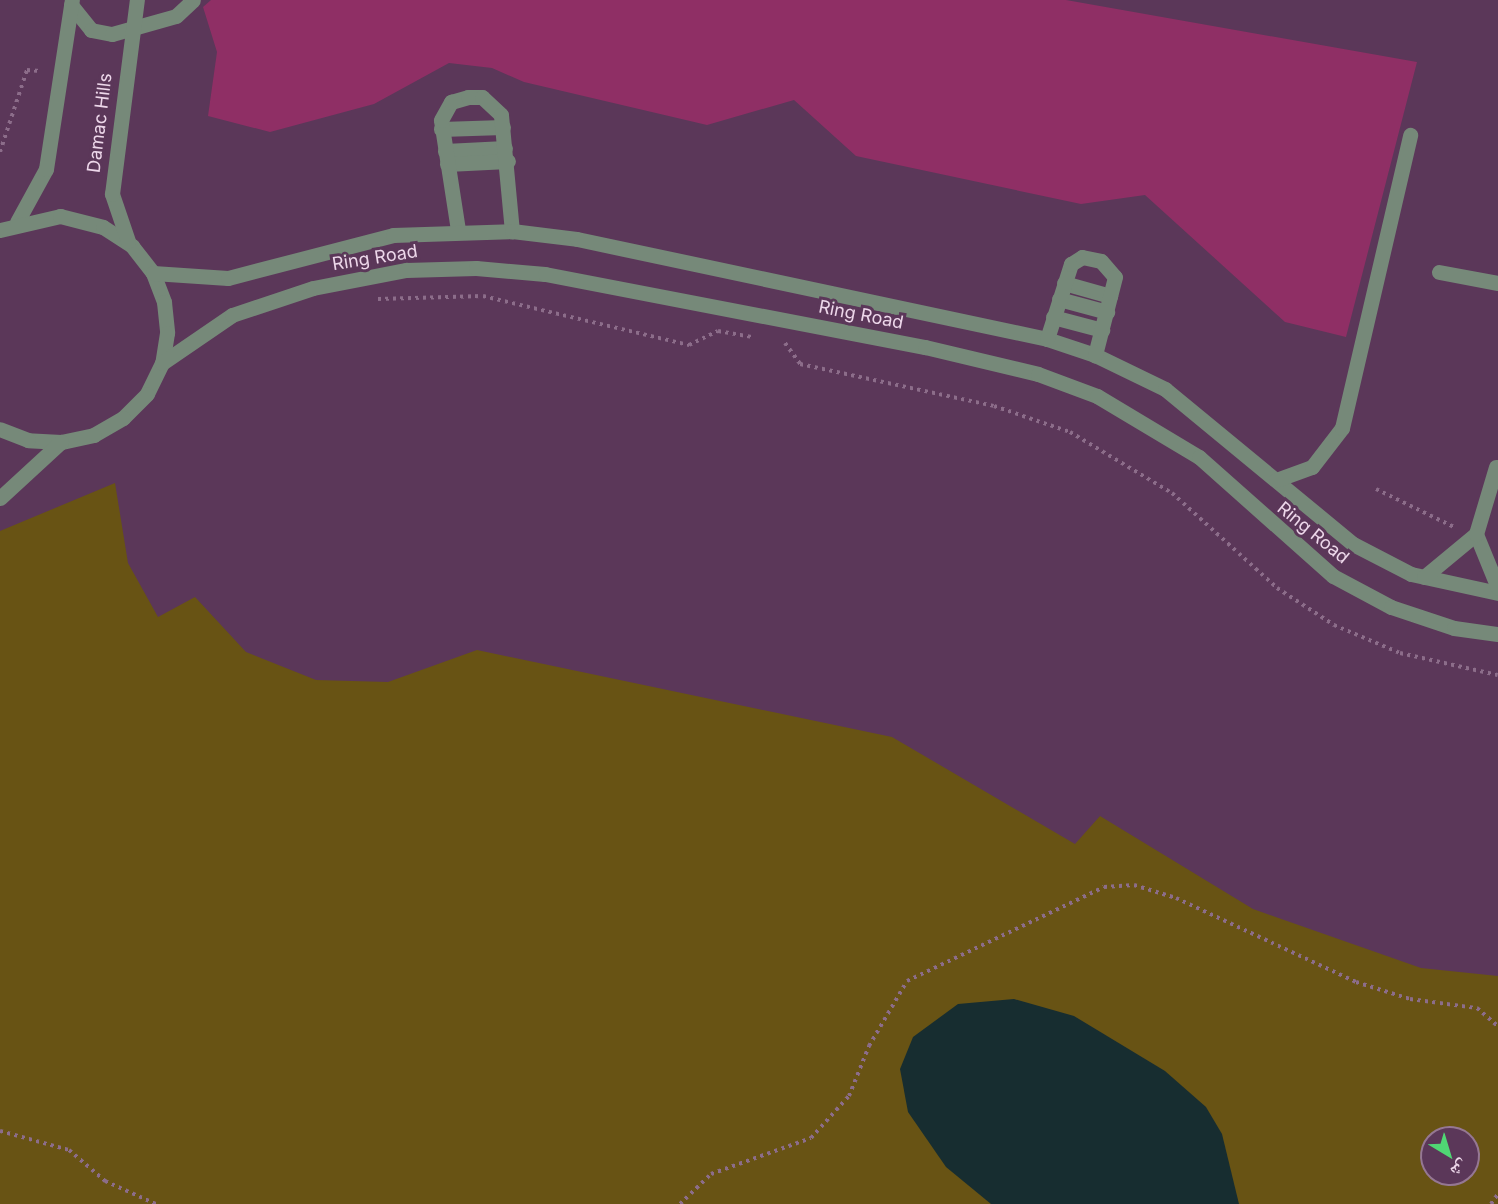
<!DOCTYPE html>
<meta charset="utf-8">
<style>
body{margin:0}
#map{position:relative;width:1498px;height:1204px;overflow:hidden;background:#5b3759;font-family:Inter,"Noto Naskh Arabic",sans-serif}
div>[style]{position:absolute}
.green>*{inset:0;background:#685314}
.water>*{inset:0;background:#172d30}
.building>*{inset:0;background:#8f2f65}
.path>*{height:4px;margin-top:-2px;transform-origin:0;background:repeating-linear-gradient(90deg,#8c6d8a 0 3px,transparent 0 7.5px)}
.minor>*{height:15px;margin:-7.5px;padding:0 7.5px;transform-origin:7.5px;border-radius:7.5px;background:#768979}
span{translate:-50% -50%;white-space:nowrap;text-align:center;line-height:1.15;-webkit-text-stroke:6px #5b3759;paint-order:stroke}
.street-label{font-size:18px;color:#edd7ea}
.north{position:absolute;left:1420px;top:1126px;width:60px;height:60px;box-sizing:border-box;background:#5b3759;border:2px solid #957793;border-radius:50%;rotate:142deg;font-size:16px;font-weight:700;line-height:24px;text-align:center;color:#edd7ea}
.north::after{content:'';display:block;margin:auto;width:21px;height:27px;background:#50d674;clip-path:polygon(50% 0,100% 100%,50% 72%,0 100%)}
</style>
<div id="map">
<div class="green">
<i style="clip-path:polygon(evenodd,115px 483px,128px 563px,158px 617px,195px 597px,246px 652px,316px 680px,388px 682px,477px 650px,892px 737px,1075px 844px,1100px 816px,1253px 909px,1421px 968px,1498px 976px,1498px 1204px,0 1204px,0 531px,115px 483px,1432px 1138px,1468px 1138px,1468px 1174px,1432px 1174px,1432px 1138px)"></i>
</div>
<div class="water">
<i style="clip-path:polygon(1014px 999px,1074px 1016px,1165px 1071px,1206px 1107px,1222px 1134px,1239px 1204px,991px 1204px,946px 1167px,908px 1112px,900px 1069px,913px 1037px,958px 1004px)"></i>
</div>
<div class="building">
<i style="clip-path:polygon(211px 0,1066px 0,1417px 62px,1346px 337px,1285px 322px,1145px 195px,1081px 204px,856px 156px,794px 100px,707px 125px,524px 82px,492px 68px,449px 63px,374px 104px,270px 132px,208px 116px,217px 52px,203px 7px)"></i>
</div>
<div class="path">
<i style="left:0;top:152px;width:86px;rotate:-71.8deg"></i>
<i style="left:27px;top:70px;width:13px;rotate:4deg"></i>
<i style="left:378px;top:299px;width:105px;rotate:-1.6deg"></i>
<i style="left:483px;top:296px;width:212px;rotate:13.4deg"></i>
<i style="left:689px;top:345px;width:32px;rotate:-26deg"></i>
<i style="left:718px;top:331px;width:34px;rotate:10deg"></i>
<i style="left:785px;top:343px;width:26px;rotate:54deg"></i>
<i style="left:800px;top:364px;width:198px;rotate:12.2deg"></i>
<i style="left:994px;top:406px;width:80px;rotate:18.9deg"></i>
<i style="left:1070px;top:432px;width:119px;rotate:30.9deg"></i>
<i style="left:1172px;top:493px;width:142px;rotate:42.1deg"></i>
<i style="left:1277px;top:588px;width:68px;rotate:33deg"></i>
<i style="left:1334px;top:625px;width:72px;rotate:23deg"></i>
<i style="left:1400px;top:653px;width:100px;rotate:12.7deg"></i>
<i style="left:1376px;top:489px;width:87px;rotate:26deg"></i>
<i style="left:0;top:1131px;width:72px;rotate:15.4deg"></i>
<i style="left:69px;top:1150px;width:48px;rotate:40.7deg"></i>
<i style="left:105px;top:1181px;width:56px;rotate:24.3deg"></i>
<i style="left:680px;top:1204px;width:43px;rotate:-44.1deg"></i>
<i style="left:711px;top:1174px;width:106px;rotate:-19.8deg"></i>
<i style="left:811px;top:1138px;width:57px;rotate:-47.9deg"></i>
<i style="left:849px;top:1096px;width:54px;rotate:-68.2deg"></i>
<i style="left:869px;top:1046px;width:75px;rotate:-59.7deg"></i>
<i style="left:907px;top:981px;width:218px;rotate:-25.5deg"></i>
<i style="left:1104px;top:887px;width:30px;rotate:-4deg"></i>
<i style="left:1134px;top:885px;width:44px;rotate:17.2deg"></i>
<i style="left:1176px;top:898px;width:199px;rotate:25deg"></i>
<i style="left:1356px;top:982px;width:57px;rotate:17.5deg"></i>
<i style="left:1410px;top:999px;width:68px;rotate:7.7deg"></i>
<i style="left:1477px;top:1008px;width:28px;rotate:41deg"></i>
<i style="left:1491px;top:1204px;width:12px;rotate:-55deg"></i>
</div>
<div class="minor">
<i style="left:71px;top:5px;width:32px;rotate:51deg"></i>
<i style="left:91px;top:30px;width:21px;rotate:11deg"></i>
<i style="left:112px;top:34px;width:66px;rotate:-15.7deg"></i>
<i style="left:176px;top:16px;width:23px;rotate:-43deg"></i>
<i style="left:441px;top:129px;width:62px;rotate:-1.8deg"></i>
<i style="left:445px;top:151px;width:60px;rotate:-2.9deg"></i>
<i style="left:447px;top:164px;width:61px;rotate:-2.8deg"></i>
<i style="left:17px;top:222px;width:60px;rotate:-61.3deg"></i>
<i style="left:46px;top:169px;width:171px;rotate:-81.3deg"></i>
<i style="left:0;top:230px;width:62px;rotate:-13.1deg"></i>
<i style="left:60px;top:216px;width:44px;rotate:14.3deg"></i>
<i style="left:103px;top:227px;width:35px;rotate:33deg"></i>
<i style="left:132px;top:246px;width:34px;rotate:52deg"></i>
<i style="left:153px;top:273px;width:31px;rotate:69deg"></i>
<i style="left:164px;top:302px;width:31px;rotate:84deg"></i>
<i style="left:167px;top:333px;width:30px;rotate:99deg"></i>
<i style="left:162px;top:363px;width:34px;rotate:116deg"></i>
<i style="left:147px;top:394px;width:34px;rotate:135deg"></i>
<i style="left:123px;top:418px;width:34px;rotate:150deg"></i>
<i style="left:94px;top:435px;width:34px;rotate:168deg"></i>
<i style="left:61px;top:442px;width:33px;rotate:-177deg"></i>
<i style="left:28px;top:440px;width:30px;rotate:-159deg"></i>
<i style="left:458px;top:230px;width:111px;rotate:-98.8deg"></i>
<i style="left:441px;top:120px;width:21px;rotate:-61deg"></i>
<i style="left:451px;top:102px;width:18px;rotate:-16deg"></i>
<i style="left:468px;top:97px;width:14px"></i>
<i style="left:482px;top:97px;width:26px;rotate:43deg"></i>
<i style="left:501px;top:115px;width:117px;rotate:84.6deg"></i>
<i style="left:128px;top:241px;width:50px;rotate:-108.8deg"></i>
<i style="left:112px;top:194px;width:196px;rotate:-82.7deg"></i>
<i style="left:1439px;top:272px;width:60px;rotate:10.6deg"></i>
<i style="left:153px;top:273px;width:75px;rotate:3.8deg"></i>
<i style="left:228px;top:278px;width:171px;rotate:-14.6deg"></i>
<i style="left:393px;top:235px;width:119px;rotate:-1.9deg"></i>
<i style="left:512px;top:231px;width:65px;rotate:7deg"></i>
<i style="left:577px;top:239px;width:481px;rotate:12deg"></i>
<i style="left:1047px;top:339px;width:51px;rotate:18.4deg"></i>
<i style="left:1095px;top:355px;width:78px;rotate:25.9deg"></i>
<i style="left:1165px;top:389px;width:244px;rotate:39.5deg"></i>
<i style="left:1353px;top:544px;width:65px;rotate:27.3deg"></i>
<i style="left:1411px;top:574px;width:89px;rotate:12.3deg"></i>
<i style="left:1064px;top:283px;width:48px;rotate:15.8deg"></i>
<i style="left:1059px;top:299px;width:50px;rotate:15.2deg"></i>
<i style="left:1053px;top:317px;width:51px;rotate:14.9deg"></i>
<i style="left:1047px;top:339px;width:79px;rotate:-72.3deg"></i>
<i style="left:1071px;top:264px;width:13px;rotate:-32deg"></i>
<i style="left:1082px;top:257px;width:19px;rotate:12deg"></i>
<i style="left:1101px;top:261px;width:21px;rotate:49deg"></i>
<i style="left:1115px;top:277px;width:81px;rotate:104.4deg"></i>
<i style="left:162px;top:363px;width:85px;rotate:-34.4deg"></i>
<i style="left:232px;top:315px;width:85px;rotate:-18.4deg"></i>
<i style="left:313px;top:288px;width:95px;rotate:-11deg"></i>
<i style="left:406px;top:270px;width:70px;rotate:-1.6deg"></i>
<i style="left:476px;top:268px;width:69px;rotate:5deg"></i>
<i style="left:545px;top:274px;width:387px;rotate:10.9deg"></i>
<i style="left:925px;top:347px;width:116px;rotate:13.4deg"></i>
<i style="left:1038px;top:374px;width:63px;rotate:20.4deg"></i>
<i style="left:1097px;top:396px;width:119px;rotate:30.9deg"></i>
<i style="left:1199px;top:457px;width:179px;rotate:41.6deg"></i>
<i style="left:1333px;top:576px;width:66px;rotate:28.1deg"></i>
<i style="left:1391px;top:607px;width:66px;rotate:18.4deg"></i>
<i style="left:1454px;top:628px;width:44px;rotate:7.8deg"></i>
<i style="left:1276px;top:480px;width:38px;rotate:-20deg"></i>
<i style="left:1312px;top:467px;width:49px;rotate:-52.4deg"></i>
<i style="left:1342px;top:428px;width:301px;rotate:-76.9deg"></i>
<i style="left:0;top:498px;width:83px;rotate:-42.6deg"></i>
<i style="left:1476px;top:534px;width:58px;rotate:67.8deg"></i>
<i style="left:1424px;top:577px;width:67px;rotate:-39.6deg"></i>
<i style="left:1476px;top:534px;width:70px;rotate:-73.4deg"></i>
</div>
<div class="street-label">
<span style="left:100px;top:123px;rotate:-83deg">Damac Hills</span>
<span style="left:375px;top:258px;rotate:-9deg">Ring Road</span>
<span style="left:861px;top:315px;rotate:11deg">Ring Road</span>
<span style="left:1313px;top:533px;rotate:39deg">Ring Road</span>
</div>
<div class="north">ش</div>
</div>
